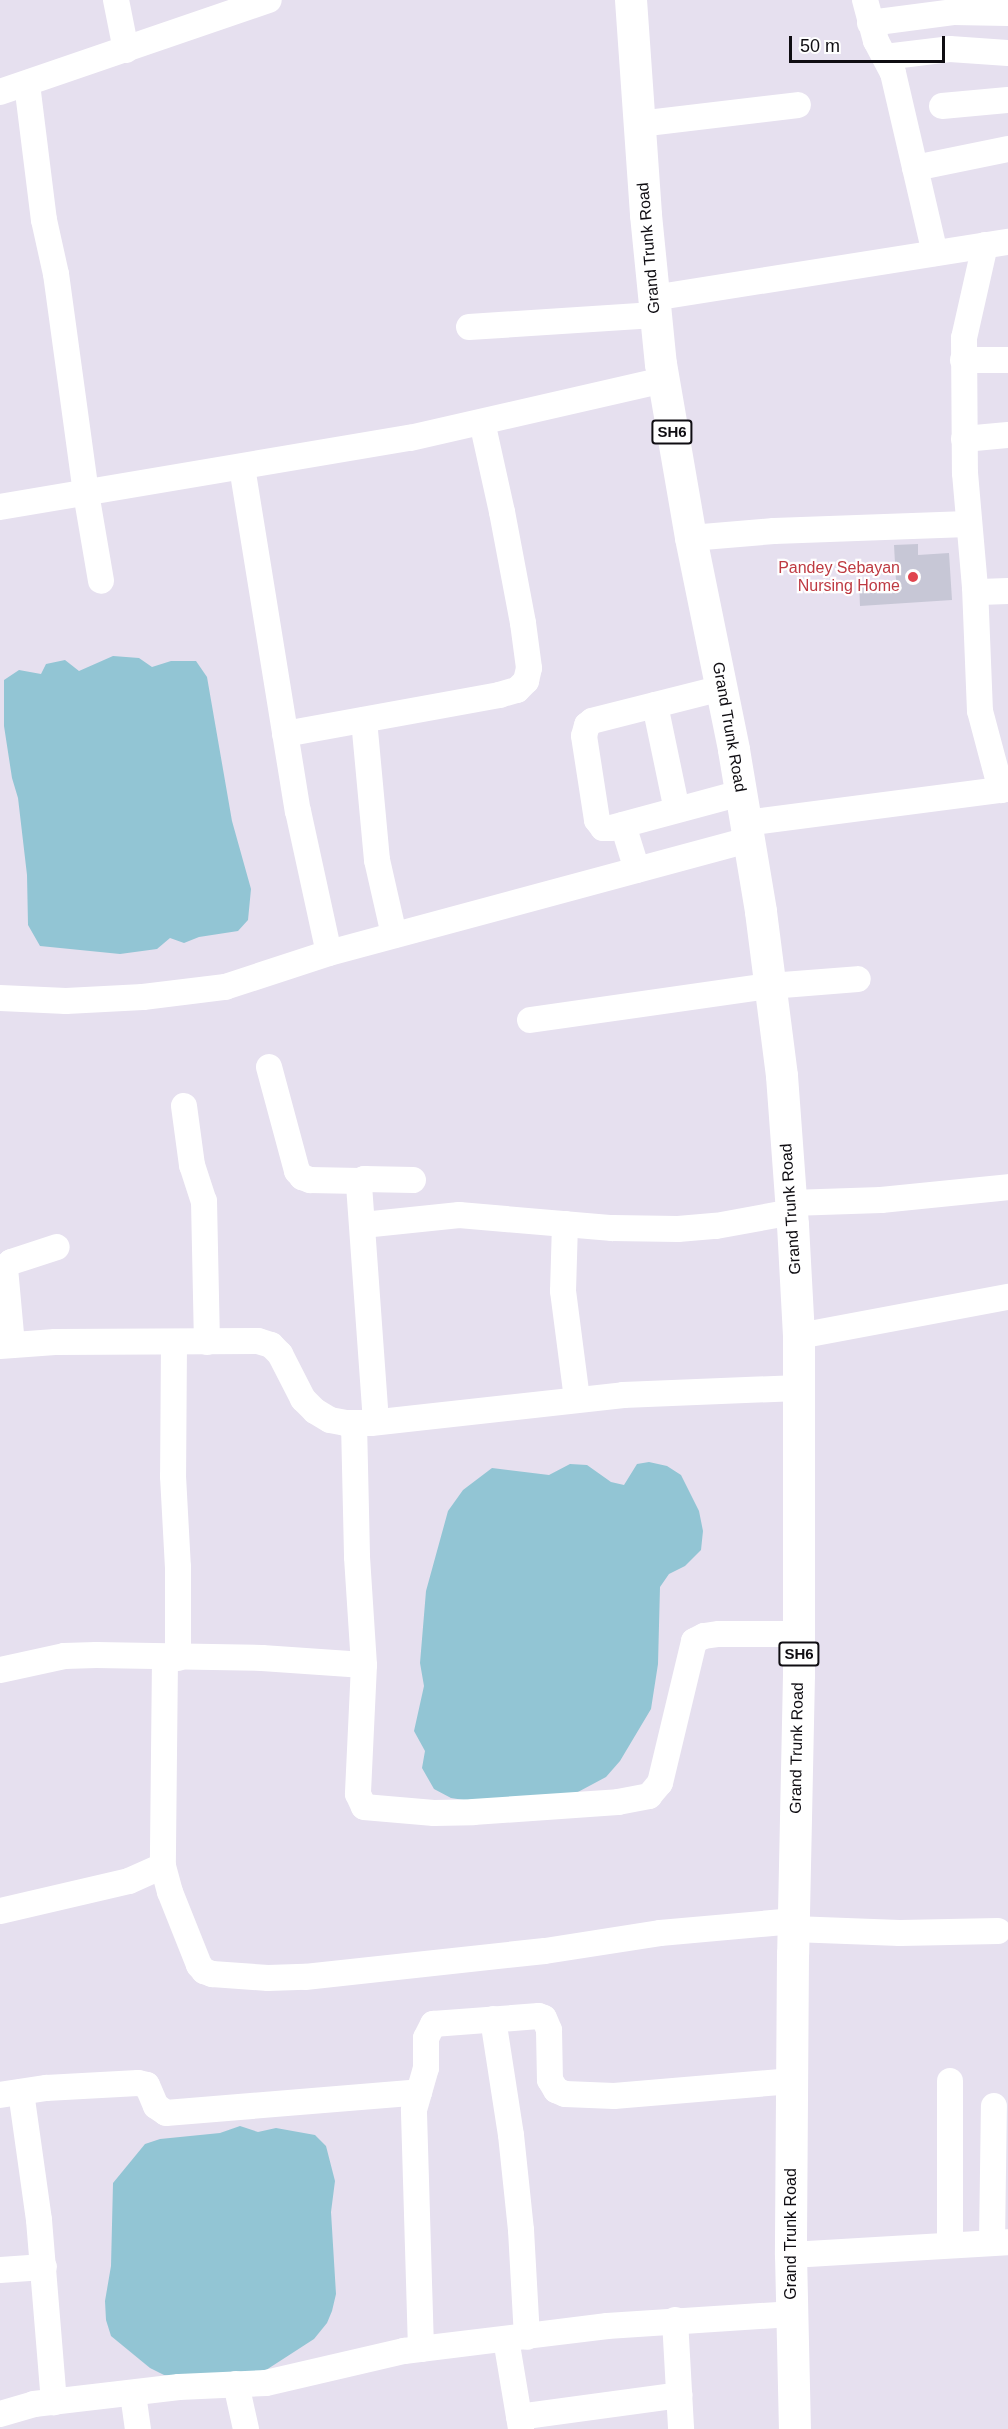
<!DOCTYPE html>
<style>
body{margin:0}
#map{position:relative;width:1008px;height:2429px;overflow:hidden;background:#e6e0ef;font-family:Helvetica,sans-serif}
div>[style]{position:absolute}
.water>*{inset:0;background:#92c5d4}
.building>*{inset:0;background:#c7c7d6}
.minor>*{height:26px;margin:-13px;padding:0 13px;transform-origin:13px;border-radius:13px;background:#fff}
.major>*{height:32px;margin:-16px;padding:0 16px;transform-origin:16px;border-radius:16px;background:#fff}
.dots>*{width:16px;height:16px;translate:-50% -50%;box-sizing:border-box;border:3px solid #fff;border-radius:50%}
span{translate:-50% -50%;white-space:nowrap;text-align:center;line-height:1.15;-webkit-text-stroke:4.5px #fff;paint-order:stroke}
.shield-label span{padding:2px 4px;background:#fff;border:2px solid;border-radius:4px;-webkit-text-stroke-width:0}
.shield-label{font-size:15px;color:#0f0d12;font-weight:700}
.street-label{font-size:16px;color:#0f0d12}
.health-label{font-size:16px;color:#be3a42}
.right{translate:-100% -50%;text-align:right}
.scale{position:absolute;left:789px;top:36px;width:156px;height:27px;box-sizing:border-box;border:3px solid #0f0d12;border-top:0;padding-left:8px;font-size:18px;line-height:21px;white-space:nowrap;color:#0f0d12;-webkit-text-stroke:4px #fff;paint-order:stroke}
</style>
<div id="map">
<div class="water">
<i style="clip-path:polygon(113px 656px,139px 658px,152px 667px,171px 661px,196px 661px,207px 677px,232px 821px,251px 889px,248px 920px,238px 931px,199px 937px,184px 943px,170px 938px,157px 949px,120px 954px,40px 946px,28px 925px,27px 875px,18px 798px,12px 778px,4px 726px,4px 680px,19px 670px,41px 674px,46px 664px,65px 660px,79px 671px)"></i>
<i style="clip-path:polygon(649px 1462px,667px 1466px,681px 1475px,699px 1511px,703px 1531px,701px 1550px,685px 1566px,669px 1574px,660px 1587px,658px 1664px,651px 1709px,620px 1761px,606px 1777px,563px 1800px,477px 1802px,451px 1798px,434px 1789px,422px 1768px,425px 1751px,414px 1731px,424px 1686px,420px 1663px,426px 1591px,448px 1511px,463px 1490px,492px 1468px,549px 1475px,570px 1464px,587px 1465px,611px 1482px,624px 1485px,637px 1464px)"></i>
<i style="clip-path:polygon(240px 2126px,258px 2132px,276px 2128px,315px 2135px,326px 2146px,335px 2181px,331px 2212px,336px 2294px,332px 2311px,327px 2323px,314px 2339px,263px 2372px,181px 2377px,164px 2375px,150px 2368px,111px 2336px,106px 2320px,105px 2301px,111px 2266px,113px 2183px,145px 2144px,160px 2139px,220px 2133px)"></i>
</div>
<div class="building">
<i style="clip-path:polygon(918px 544px,918px 555px,949px 553px,952px 600px,860px 606px,859px 583px,896px 581px,894px 545px)"></i>
</div>
<div class="minor">
<i style="left:116px;top:0;width:51px;rotate:78.7deg"></i>
<i style="left:865px;top:0;width:42px;rotate:75deg"></i>
<i style="left:876px;top:41px;width:36px;rotate:62deg"></i>
<i style="left:893px;top:73px;width:185px;rotate:76.9deg"></i>
<i style="left:870px;top:23px;width:84px;rotate:-7.5deg"></i>
<i style="left:953px;top:12px;width:55px;rotate:1deg"></i>
<i style="left:885px;top:57px;width:65px;rotate:-7deg"></i>
<i style="left:950px;top:49px;width:58px;rotate:3.9deg"></i>
<i style="left:27px;top:84px;width:137px;rotate:82.9deg"></i>
<i style="left:44px;top:220px;width:55px;rotate:77.5deg"></i>
<i style="left:56px;top:274px;width:221px;rotate:82.2deg"></i>
<i style="left:86px;top:493px;width:89px;rotate:80.3deg"></i>
<i style="left:0;top:92px;width:284px;rotate:-18.9deg"></i>
<i style="left:942px;top:106px;width:66px;rotate:-5.2deg"></i>
<i style="left:639px;top:124px;width:160px;rotate:-6.8deg"></i>
<i style="left:915px;top:168px;width:95px;rotate:-11.5deg"></i>
<i style="left:985px;top:245px;width:95px;rotate:102.7deg"></i>
<i style="left:964px;top:338px;width:135px;rotate:89.6deg"></i>
<i style="left:965px;top:473px;width:114px;rotate:85deg"></i>
<i style="left:975px;top:587px;width:7px;rotate:45deg"></i>
<i style="left:980px;top:592px;width:28px;rotate:-2deg"></i>
<i style="left:653px;top:298px;width:359px;rotate:-9deg"></i>
<i style="left:469px;top:327px;width:186px;rotate:-3.7deg"></i>
<i style="left:963px;top:360px;width:45px"></i>
<i style="left:964px;top:439px;width:44px;rotate:-5.2deg"></i>
<i style="left:242px;top:467px;width:349px;rotate:80.8deg"></i>
<i style="left:298px;top:811px;width:145px;rotate:77.7deg"></i>
<i style="left:0;top:507px;width:416px;rotate:-9.6deg"></i>
<i style="left:410px;top:438px;width:260px;rotate:-12.9deg"></i>
<i style="left:691px;top:538px;width:83px;rotate:-4.8deg"></i>
<i style="left:774px;top:531px;width:194px;rotate:-2.1deg"></i>
<i style="left:975px;top:587px;width:124px;rotate:87.7deg"></i>
<i style="left:980px;top:711px;width:82px;rotate:75.1deg"></i>
<i style="left:722px;top:688px;width:134px;rotate:165.8deg"></i>
<i style="left:592px;top:721px;width:6px;rotate:141deg"></i>
<i style="left:587px;top:725px;width:11px;rotate:105deg"></i>
<i style="left:584px;top:736px;width:85px;rotate:81.2deg"></i>
<i style="left:597px;top:820px;width:10px;rotate:53deg"></i>
<i style="left:603px;top:828px;width:8px"></i>
<i style="left:611px;top:828px;width:135px;rotate:-15.1deg"></i>
<i style="left:655px;top:705px;width:107px;rotate:78.2deg"></i>
<i style="left:364px;top:720px;width:141px;rotate:84.7deg"></i>
<i style="left:377px;top:860px;width:77px;rotate:77.2deg"></i>
<i style="left:285px;top:734px;width:218px;rotate:-10.3deg"></i>
<i style="left:499px;top:695px;width:19px;rotate:-16deg"></i>
<i style="left:517px;top:690px;width:13px;rotate:-45deg"></i>
<i style="left:526px;top:681px;width:13px;rotate:-77deg"></i>
<i style="left:529px;top:668px;width:45px;rotate:-97.6deg"></i>
<i style="left:523px;top:623px;width:113px;rotate:-100.7deg"></i>
<i style="left:502px;top:512px;width:92px;rotate:-102.5deg"></i>
<i style="left:746px;top:823px;width:264px;rotate:-7.4deg"></i>
<i style="left:623px;top:825px;width:47px;rotate:72.7deg"></i>
<i style="left:0;top:998px;width:66px;rotate:2.6deg"></i>
<i style="left:66px;top:1001px;width:77px;rotate:-3deg"></i>
<i style="left:143px;top:997px;width:83px;rotate:-7deg"></i>
<i style="left:225px;top:987px;width:109px;rotate:-18.1deg"></i>
<i style="left:329px;top:953px;width:435px;rotate:-15.1deg"></i>
<i style="left:530px;top:1020px;width:242px;rotate:-8.1deg"></i>
<i style="left:770px;top:986px;width:88px;rotate:-4.5deg"></i>
<i style="left:269px;top:1067px;width:108px;rotate:74.9deg"></i>
<i style="left:297px;top:1171px;width:8px;rotate:50deg"></i>
<i style="left:302px;top:1177px;width:9px;rotate:21deg"></i>
<i style="left:310px;top:1180px;width:50px;rotate:1.1deg"></i>
<i style="left:184px;top:1106px;width:60px;rotate:82.3deg"></i>
<i style="left:192px;top:1165px;width:38px;rotate:72deg"></i>
<i style="left:204px;top:1201px;width:141px;rotate:88.8deg"></i>
<i style="left:791px;top:1203px;width:90px;rotate:-1.9deg"></i>
<i style="left:881px;top:1200px;width:128px;rotate:-5.8deg"></i>
<i style="left:565px;top:1224px;width:67px;rotate:91.7deg"></i>
<i style="left:563px;top:1291px;width:109px;rotate:82.6deg"></i>
<i style="left:363px;top:1225px;width:97px;rotate:-5.9deg"></i>
<i style="left:459px;top:1215px;width:154px;rotate:4.9deg"></i>
<i style="left:612px;top:1228px;width:66px;rotate:0.9deg"></i>
<i style="left:678px;top:1229px;width:38px;rotate:-5deg"></i>
<i style="left:716px;top:1226px;width:77px;rotate:-10.4deg"></i>
<i style="left:799px;top:1336px;width:213px;rotate:-10.6deg"></i>
<i style="left:174px;top:1342px;width:134px;rotate:90.4deg"></i>
<i style="left:173px;top:1476px;width:91px;rotate:86.9deg"></i>
<i style="left:178px;top:1567px;width:91px;rotate:90deg"></i>
<i style="left:12px;top:1345px;width:77px;rotate:-95.2deg"></i>
<i style="left:5px;top:1268px;width:8px;rotate:-45deg"></i>
<i style="left:11px;top:1262px;width:48px;rotate:-18.1deg"></i>
<i style="left:0;top:1346px;width:55px;rotate:-4.2deg"></i>
<i style="left:55px;top:1342px;width:203px;rotate:-0.3deg"></i>
<i style="left:258px;top:1341px;width:14px;rotate:17deg"></i>
<i style="left:271px;top:1345px;width:13px;rotate:45deg"></i>
<i style="left:280px;top:1354px;width:51px;rotate:62.9deg"></i>
<i style="left:303px;top:1399px;width:17px;rotate:45deg"></i>
<i style="left:315px;top:1411px;width:17px;rotate:31deg"></i>
<i style="left:330px;top:1420px;width:15px;rotate:11deg"></i>
<i style="left:345px;top:1423px;width:26px"></i>
<i style="left:371px;top:1423px;width:254px;rotate:-6.3deg"></i>
<i style="left:623px;top:1395px;width:176px;rotate:-2.3deg"></i>
<i style="left:376px;top:1422px;width:241px;rotate:-94.1deg"></i>
<i style="left:359px;top:1182px;width:6px;rotate:-31deg"></i>
<i style="left:364px;top:1179px;width:49px;rotate:1.2deg"></i>
<i style="left:354px;top:1423px;width:134px;rotate:88.7deg"></i>
<i style="left:357px;top:1557px;width:108px;rotate:86.3deg"></i>
<i style="left:364px;top:1665px;width:129px;rotate:92.7deg"></i>
<i style="left:358px;top:1794px;width:14px;rotate:65deg"></i>
<i style="left:364px;top:1807px;width:70px;rotate:4.9deg"></i>
<i style="left:434px;top:1813px;width:39px;rotate:-1deg"></i>
<i style="left:473px;top:1812px;width:145px;rotate:-3.9deg"></i>
<i style="left:618px;top:1802px;width:32px;rotate:-11deg"></i>
<i style="left:649px;top:1796px;width:17px;rotate:-50deg"></i>
<i style="left:660px;top:1783px;width:146px;rotate:-76.5deg"></i>
<i style="left:694px;top:1641px;width:11px;rotate:-27deg"></i>
<i style="left:704px;top:1636px;width:15px;rotate:-8deg"></i>
<i style="left:719px;top:1634px;width:80px"></i>
<i style="left:165px;top:1658px;width:208px;rotate:90.6deg"></i>
<i style="left:163px;top:1866px;width:27px;rotate:75deg"></i>
<i style="left:170px;top:1892px;width:79px;rotate:68.3deg"></i>
<i style="left:199px;top:1965px;width:8px;rotate:50deg"></i>
<i style="left:204px;top:1971px;width:9px;rotate:21deg"></i>
<i style="left:212px;top:1974px;width:56px;rotate:4.1deg"></i>
<i style="left:268px;top:1978px;width:37px;rotate:-2deg"></i>
<i style="left:305px;top:1977px;width:241px;rotate:-6.2deg"></i>
<i style="left:545px;top:1951px;width:116px;rotate:-8.9deg"></i>
<i style="left:660px;top:1933px;width:135px;rotate:-5.1deg"></i>
<i style="left:0;top:1670px;width:66px;rotate:-12.3deg"></i>
<i style="left:64px;top:1656px;width:32px;rotate:-2deg"></i>
<i style="left:96px;top:1655px;width:166px;rotate:1deg"></i>
<i style="left:262px;top:1658px;width:102px;rotate:3.9deg"></i>
<i style="left:0;top:1911px;width:132px;rotate:-13.1deg"></i>
<i style="left:129px;top:1881px;width:37px;rotate:-24deg"></i>
<i style="left:793px;top:1929px;width:107px;rotate:2.1deg"></i>
<i style="left:900px;top:1933px;width:98px;rotate:-1.2deg"></i>
<i style="left:493px;top:2019px;width:117px;rotate:81.2deg"></i>
<i style="left:511px;top:2135px;width:96px;rotate:84deg"></i>
<i style="left:521px;top:2230px;width:107px;rotate:86.8deg"></i>
<i style="left:950px;top:2081px;width:163px;rotate:90deg"></i>
<i style="left:21px;top:2092px;width:129px;rotate:82deg"></i>
<i style="left:39px;top:2220px;width:183px;rotate:85.3deg"></i>
<i style="left:0;top:2095px;width:47px;rotate:-8.7deg"></i>
<i style="left:46px;top:2088px;width:92px;rotate:-3.1deg"></i>
<i style="left:138px;top:2083px;width:9px;rotate:13deg"></i>
<i style="left:147px;top:2085px;width:23px;rotate:67deg"></i>
<i style="left:156px;top:2106px;width:12px;rotate:35deg"></i>
<i style="left:166px;top:2113px;width:254px;rotate:-4.7deg"></i>
<i style="left:992px;top:2243px;width:137px;rotate:-89.2deg"></i>
<i style="left:791px;top:2255px;width:217px;rotate:-3.4deg"></i>
<i style="left:0;top:2270px;width:44px;rotate:-3.9deg"></i>
<i style="left:675px;top:2320px;width:109px;rotate:86.8deg"></i>
<i style="left:506px;top:2339px;width:91px;rotate:80.5deg"></i>
<i style="left:421px;top:2349px;width:239px;rotate:-91.7deg"></i>
<i style="left:414px;top:2110px;width:44px;rotate:-74.1deg"></i>
<i style="left:426px;top:2068px;width:30px;rotate:-90deg"></i>
<i style="left:426px;top:2038px;width:16px;rotate:-63deg"></i>
<i style="left:433px;top:2024px;width:106px;rotate:-4.3deg"></i>
<i style="left:539px;top:2016px;width:5px;rotate:22deg"></i>
<i style="left:544px;top:2018px;width:13px;rotate:67deg"></i>
<i style="left:549px;top:2030px;width:50px;rotate:88.9deg"></i>
<i style="left:550px;top:2080px;width:12px;rotate:59deg"></i>
<i style="left:556px;top:2090px;width:10px;rotate:24deg"></i>
<i style="left:565px;top:2094px;width:49px;rotate:2.3deg"></i>
<i style="left:614px;top:2096px;width:179px;rotate:-4.8deg"></i>
<i style="left:236px;top:2384px;width:46px;rotate:77.5deg"></i>
<i style="left:133px;top:2394px;width:35px;rotate:82deg"></i>
<i style="left:0;top:2414px;width:35px;rotate:-16deg"></i>
<i style="left:34px;top:2404px;width:146px;rotate:-6.7deg"></i>
<i style="left:179px;top:2387px;width:87px;rotate:-2.6deg"></i>
<i style="left:266px;top:2383px;width:142px;rotate:-13.1deg"></i>
<i style="left:404px;top:2351px;width:205px;rotate:-7deg"></i>
<i style="left:607px;top:2326px;width:184px;rotate:-3.7deg"></i>
<i style="left:519px;top:2417px;width:162px;rotate:-7.8deg"></i>
</div>
<div class="major">
<i style="left:631px;top:0;width:216px;rotate:86deg"></i>
<i style="left:646px;top:215px;width:150px;rotate:84.3deg"></i>
<i style="left:661px;top:364px;width:177px;rotate:80.2deg"></i>
<i style="left:691px;top:538px;width:216px;rotate:78.5deg"></i>
<i style="left:734px;top:750px;width:164px;rotate:80.5deg"></i>
<i style="left:761px;top:912px;width:165px;rotate:82.7deg"></i>
<i style="left:782px;top:1076px;width:149px;rotate:85.8deg"></i>
<i style="left:793px;top:1225px;width:111px;rotate:86.9deg"></i>
<i style="left:799px;top:1336px;width:339px;rotate:90deg"></i>
<i style="left:799px;top:1675px;width:279px;rotate:91.2deg"></i>
<i style="left:793px;top:1954px;width:301px;rotate:90.4deg"></i>
<i style="left:791px;top:2255px;width:174px;rotate:88.7deg"></i>
</div>
<div class="dots">
<i style="left:913px;top:577px;background:#e0444e"></i>
</div>
<div class="shield-label">
<span style="left:672px;top:432px">SH6</span>
<span style="left:799px;top:1654px">SH6</span>
</div>
<div class="street-label">
<span style="left:649px;top:248px;rotate:-95deg">Grand Trunk Road</span>
<span style="left:729px;top:727px;rotate:80deg">Grand Trunk Road</span>
<span style="left:791px;top:1209px;rotate:-94deg">Grand Trunk Road</span>
<span style="left:797px;top:1748px;rotate:-89deg">Grand Trunk Road</span>
<span style="left:791px;top:2234px;rotate:-90deg">Grand Trunk Road</span>
</div>
<div class="health-label">
<span class="right" style="left:900px;top:577px">Pandey Sebayan<br>Nursing Home</span>
</div>
<div class="scale">50 m</div>
</div>
